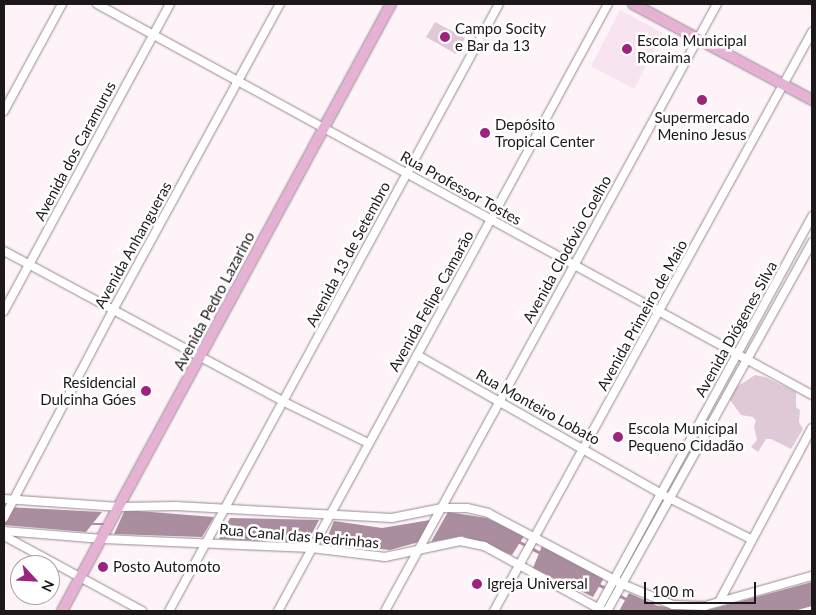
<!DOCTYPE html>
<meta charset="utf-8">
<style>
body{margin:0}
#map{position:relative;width:816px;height:615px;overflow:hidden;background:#fdf3f9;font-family:Lato,sans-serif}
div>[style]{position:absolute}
.built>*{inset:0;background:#f8e4f0}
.green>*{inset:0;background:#dfc9d7}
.water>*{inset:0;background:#aa8d9f}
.stream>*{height:2.5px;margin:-1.25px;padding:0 1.25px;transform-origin:1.25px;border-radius:1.25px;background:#aa8d9f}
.roads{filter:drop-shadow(0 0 1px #968a91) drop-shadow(0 0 1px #968a91)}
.minor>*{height:8px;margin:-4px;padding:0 4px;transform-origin:4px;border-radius:4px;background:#fff}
.major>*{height:10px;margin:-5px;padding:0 5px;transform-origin:5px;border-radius:5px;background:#e5b2d4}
.dots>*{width:14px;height:14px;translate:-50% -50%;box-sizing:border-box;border:2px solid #fff;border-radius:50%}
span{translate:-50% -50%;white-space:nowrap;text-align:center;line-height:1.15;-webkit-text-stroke:5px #fff;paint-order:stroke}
.poi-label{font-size:15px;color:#1d191b}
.left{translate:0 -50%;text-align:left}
.right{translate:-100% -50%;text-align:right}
.street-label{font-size:15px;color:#1d191b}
.frame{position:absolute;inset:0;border:5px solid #1d191b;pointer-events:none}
.north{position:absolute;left:10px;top:555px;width:50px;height:50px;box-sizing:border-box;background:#fff;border:1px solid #a5a3a4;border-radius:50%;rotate:115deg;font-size:14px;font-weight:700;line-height:20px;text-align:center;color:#1d191b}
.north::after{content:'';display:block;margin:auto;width:18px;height:22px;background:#9c247d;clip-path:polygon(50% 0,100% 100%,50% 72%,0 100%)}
.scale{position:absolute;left:644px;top:582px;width:112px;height:22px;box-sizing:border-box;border:2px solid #1d191b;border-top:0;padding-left:6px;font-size:15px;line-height:18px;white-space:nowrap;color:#1d191b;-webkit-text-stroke:4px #fff;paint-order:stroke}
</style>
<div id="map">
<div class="built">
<i style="clip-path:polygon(620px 10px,663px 33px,634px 89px,591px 66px)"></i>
</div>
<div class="green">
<i style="clip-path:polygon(435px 22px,465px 38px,456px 54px,426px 37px)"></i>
<i style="clip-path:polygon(755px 375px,765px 377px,796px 392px,796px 407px,800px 410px,799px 422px,803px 429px,791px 449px,771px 439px,766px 439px,758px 452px,751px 447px,757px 440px,754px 426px,756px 421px,753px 417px,741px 415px,728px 397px,738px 386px)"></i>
</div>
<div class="water">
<i style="clip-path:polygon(4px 506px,7px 507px,102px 512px,86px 532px,4px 525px)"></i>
<i style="clip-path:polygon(125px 510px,214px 517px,202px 537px,114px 534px)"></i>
<i style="clip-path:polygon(448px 512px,487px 518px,524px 536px,512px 555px,462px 536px,431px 542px)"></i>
<i style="clip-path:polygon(230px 518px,319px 520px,307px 543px,219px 539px)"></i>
<i style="clip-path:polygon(430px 520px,419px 542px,390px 550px,325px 543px,334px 521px,382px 528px)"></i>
<i style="clip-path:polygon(542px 546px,604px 578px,593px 597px,533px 568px)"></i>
<i style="clip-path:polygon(812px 582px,812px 606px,794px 611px,704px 611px)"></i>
<i style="clip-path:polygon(629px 593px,658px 606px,703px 611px,619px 611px)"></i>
</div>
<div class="stream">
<i style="left:90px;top:524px;width:17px"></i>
<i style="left:518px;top:541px;width:27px;rotate:28deg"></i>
<i style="left:597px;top:584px;width:12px;rotate:24deg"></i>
<i style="left:617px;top:594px;width:13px;rotate:29deg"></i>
</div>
<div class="roads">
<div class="minor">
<i style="left:97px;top:4px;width:815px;rotate:28.67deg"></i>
<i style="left:4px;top:111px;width:122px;rotate:-61.5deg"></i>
<i style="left:4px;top:251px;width:318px;rotate:28.3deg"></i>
<i style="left:284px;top:402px;width:93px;rotate:26deg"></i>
<i style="left:4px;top:311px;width:349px;rotate:-61.6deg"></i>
<i style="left:417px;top:355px;width:290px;rotate:29.6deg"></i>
<i style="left:669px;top:498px;width:92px;rotate:26.6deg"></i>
<i style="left:4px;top:499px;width:116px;rotate:3.9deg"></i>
<i style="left:120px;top:507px;width:56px;rotate:-1deg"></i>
<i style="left:176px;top:506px;width:216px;rotate:3.2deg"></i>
<i style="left:392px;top:518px;width:51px;rotate:-11.3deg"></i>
<i style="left:442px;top:508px;width:25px"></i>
<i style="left:467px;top:508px;width:22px;rotate:13deg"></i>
<i style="left:488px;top:513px;width:152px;rotate:27.9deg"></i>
<i style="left:622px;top:584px;width:55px;rotate:22.4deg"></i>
<i style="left:673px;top:605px;width:32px;rotate:2deg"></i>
<i style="left:705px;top:606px;width:111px;rotate:-15.7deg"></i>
<i style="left:4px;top:518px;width:235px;rotate:-62.3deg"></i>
<i style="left:113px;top:310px;width:349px;rotate:-61.4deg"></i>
<i style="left:4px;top:531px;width:99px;rotate:4.6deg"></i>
<i style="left:103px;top:539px;width:208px;rotate:2.5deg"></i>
<i style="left:311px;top:548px;width:75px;rotate:6.9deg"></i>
<i style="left:385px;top:557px;width:77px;rotate:-12deg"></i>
<i style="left:460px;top:541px;width:25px;rotate:12deg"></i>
<i style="left:484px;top:546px;width:136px;rotate:28.6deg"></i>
<i style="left:4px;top:536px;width:157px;rotate:28.5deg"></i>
<i style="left:719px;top:602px;width:197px;rotate:-61.9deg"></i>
<i style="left:169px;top:611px;width:691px;rotate:-61.47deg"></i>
<i style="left:278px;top:611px;width:691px;rotate:-61.47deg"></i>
<i style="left:385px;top:611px;width:692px;rotate:-61.32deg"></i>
<i style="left:494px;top:611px;width:661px;rotate:-61.22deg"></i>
<i style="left:597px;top:611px;width:450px;rotate:-61.4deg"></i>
<i style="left:607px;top:611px;width:422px;rotate:-60.9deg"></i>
</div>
<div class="major">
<i style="left:633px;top:4px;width:203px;rotate:28.2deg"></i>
<i style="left:62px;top:611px;width:690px;rotate:-61.54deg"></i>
</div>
</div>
<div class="dots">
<i style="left:445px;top:37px;background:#9c247d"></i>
<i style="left:627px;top:49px;background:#9c247d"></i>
<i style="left:702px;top:100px;background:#9c247d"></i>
<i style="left:485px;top:133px;background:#9c247d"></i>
<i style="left:146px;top:391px;background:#9c247d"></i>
<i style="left:618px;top:437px;background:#9c247d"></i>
<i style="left:103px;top:567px;background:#9c247d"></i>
<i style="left:477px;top:584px;background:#9c247d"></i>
</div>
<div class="poi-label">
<span class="left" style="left:455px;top:37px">Campo Socity<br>e Bar da 13</span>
<span class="left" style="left:637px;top:49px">Escola Municipal<br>Roraima</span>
<span style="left:702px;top:126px">Supermercado<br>Menino Jesus</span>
<span class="left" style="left:495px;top:133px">Depósito<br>Tropical Center</span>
<span class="right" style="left:136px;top:391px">Residencial<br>Dulcinha Góes</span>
<span class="left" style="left:628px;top:437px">Escola Municipal<br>Pequeno Cidadão</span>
<span class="left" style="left:113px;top:567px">Posto Automoto</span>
<span class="left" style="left:487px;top:584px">Igreja Universal</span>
</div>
<div class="street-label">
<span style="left:75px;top:151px;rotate:-62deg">Avenida dos Caramurus</span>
<span style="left:461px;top:188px;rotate:29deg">Rua Professor Tostes</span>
<span style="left:133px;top:245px;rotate:-61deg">Avenida Anhangueras</span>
<span style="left:567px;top:249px;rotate:-61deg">Avenida Clodóvio Coelho</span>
<span style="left:348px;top:254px;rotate:-62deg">Avenida 13 de Setembro</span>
<span style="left:214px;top:301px;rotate:-62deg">Avenida Pedro Lazarino</span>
<span style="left:431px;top:301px;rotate:-61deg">Avenida Felipe Camarão</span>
<span style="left:642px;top:315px;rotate:-61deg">Avenida Primeiro de Maio</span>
<span style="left:736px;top:329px;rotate:-61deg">Avenida Diógenes Silva</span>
<span style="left:538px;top:407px;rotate:29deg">Rua Monteiro Lobato</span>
<span style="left:299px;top:536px;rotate:5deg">Rua Canal das Pedrinhas</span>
</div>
<div class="frame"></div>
<div class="north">N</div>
<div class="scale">100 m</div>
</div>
